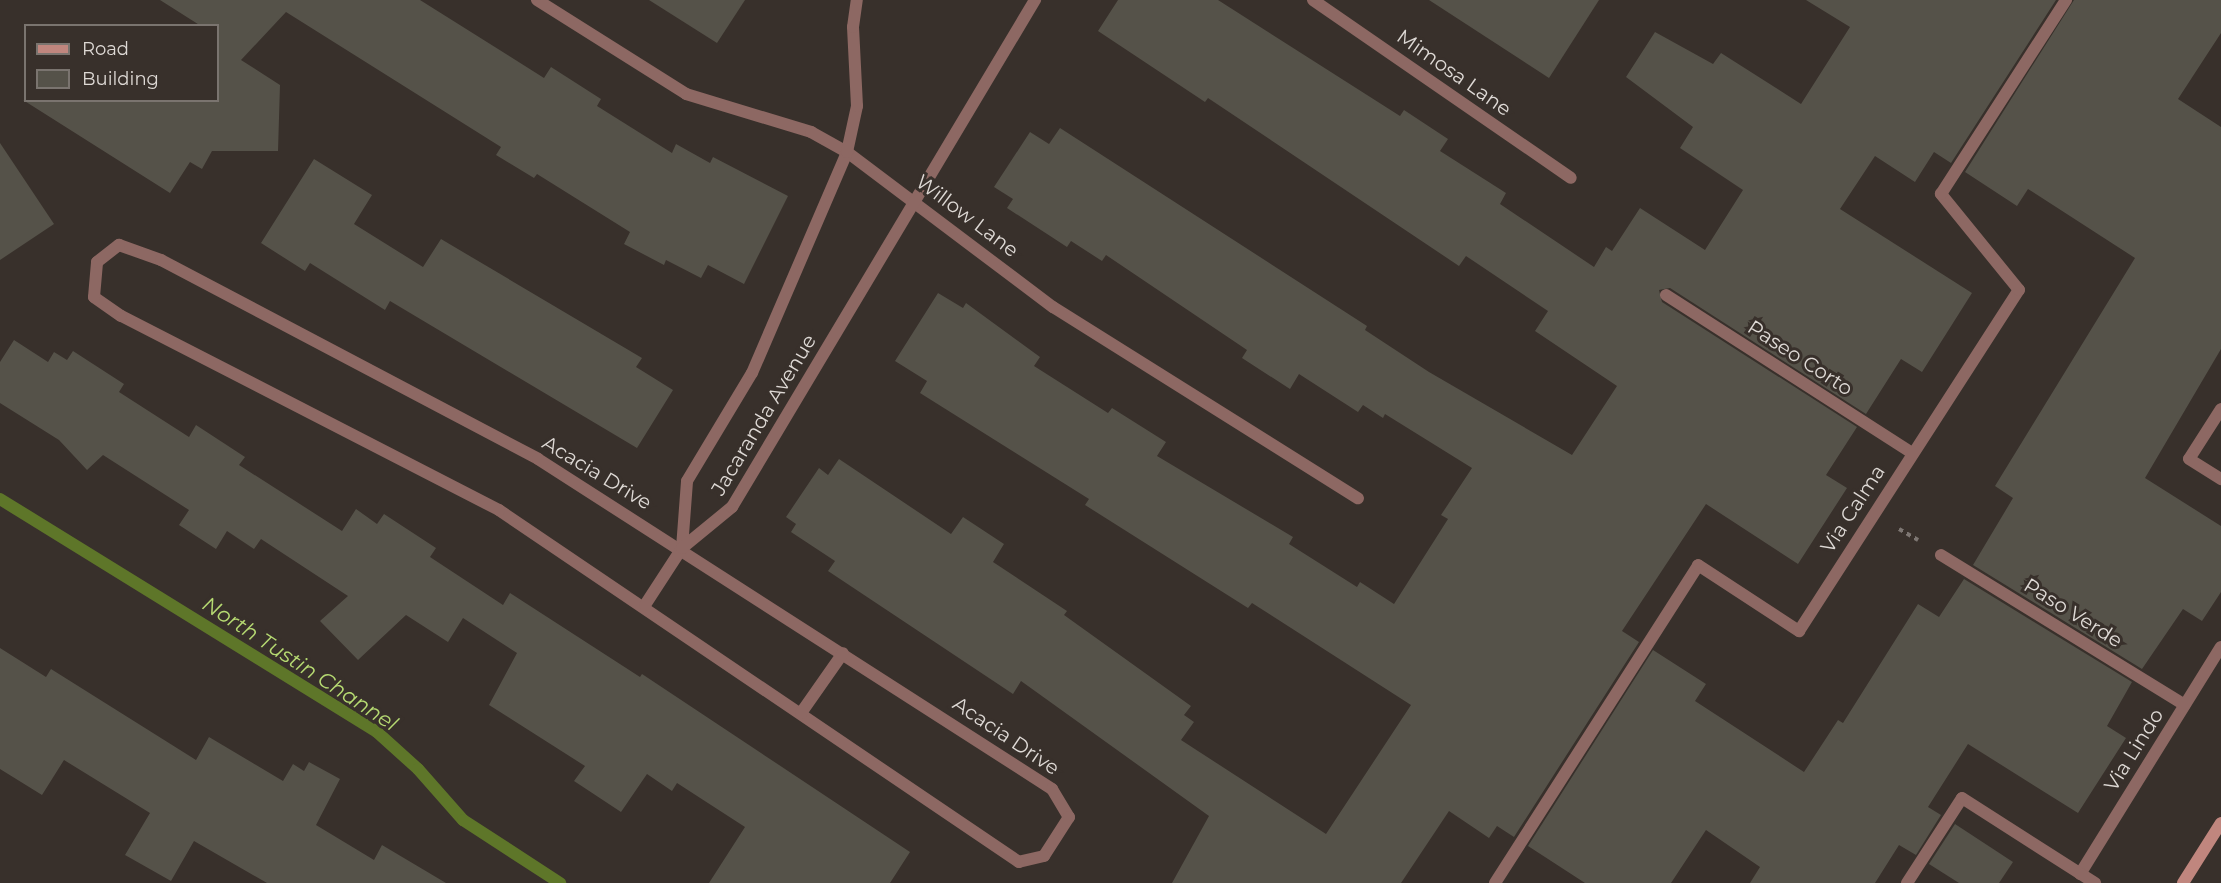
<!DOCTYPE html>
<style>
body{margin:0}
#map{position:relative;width:2221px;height:883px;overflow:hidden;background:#38302b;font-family:Montserrat,sans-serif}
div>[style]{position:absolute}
.stream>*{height:12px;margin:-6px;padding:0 6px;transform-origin:6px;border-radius:6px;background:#5e7629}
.building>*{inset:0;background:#555249}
.path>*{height:4px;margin-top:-2px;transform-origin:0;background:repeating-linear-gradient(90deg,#7d7672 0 4.5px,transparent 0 9px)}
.street>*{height:12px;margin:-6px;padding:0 6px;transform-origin:6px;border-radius:6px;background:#8d6863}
.secondary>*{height:12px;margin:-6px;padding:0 6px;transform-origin:6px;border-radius:6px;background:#c0867e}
span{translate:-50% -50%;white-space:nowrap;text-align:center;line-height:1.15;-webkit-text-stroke:6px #38302b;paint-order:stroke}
.street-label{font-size:20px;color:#ded9d5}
.water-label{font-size:21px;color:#b6da72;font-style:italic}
.legend{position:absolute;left:24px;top:24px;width:195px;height:78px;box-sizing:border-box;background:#38302b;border:2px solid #7a746f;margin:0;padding:8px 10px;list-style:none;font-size:18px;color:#ded9d5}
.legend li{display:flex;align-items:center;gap:12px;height:30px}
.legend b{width:30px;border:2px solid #7a746f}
</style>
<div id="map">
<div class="stream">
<i style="left:0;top:499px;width:443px;rotate:31.7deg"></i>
<i style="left:377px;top:732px;width:55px;rotate:42.1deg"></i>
<i style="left:418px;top:769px;width:68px;rotate:48.6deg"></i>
<i style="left:463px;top:820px;width:116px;rotate:33deg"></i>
</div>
<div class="building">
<i style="clip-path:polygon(160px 0,420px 0,544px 78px,551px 67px,601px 99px,597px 106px,672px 153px,676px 144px,710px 163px,713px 157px,788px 196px,744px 284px,708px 265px,701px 278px,666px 260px,664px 265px,624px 244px,630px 232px,537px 174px,534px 178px,496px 155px,501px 147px,286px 12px,241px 60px,280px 85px,278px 151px,212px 151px,202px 169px,190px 162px,170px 193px,23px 100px,218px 100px,218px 26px,201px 26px)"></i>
<i style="clip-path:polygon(649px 0,745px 0,717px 43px)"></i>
<i style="clip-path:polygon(1118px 0,1218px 0,1400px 116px,1404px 110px,1448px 139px,1440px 151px,1506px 193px,1500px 204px,1594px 267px,1606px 247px,1612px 251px,1640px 208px,1705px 250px,1743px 190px,1680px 148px,1693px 127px,1626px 77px,1655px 32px,1713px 64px,1721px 53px,1801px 104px,1850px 27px,1806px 0,2056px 0,1951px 163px,1934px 152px,1915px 182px,1875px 156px,1840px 209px,1972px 293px,1922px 372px,1901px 359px,1866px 414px,1670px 288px,1659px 290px,1662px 302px,1857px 427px,1826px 475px,1847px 488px,1798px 564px,1706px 504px,1622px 631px,1639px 642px,1514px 837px,1497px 826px,1489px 838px,1449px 811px,1401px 883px,1172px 883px,1209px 816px,1021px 681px,1013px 694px,828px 571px,835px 561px,791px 532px,796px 524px,786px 517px,819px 468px,828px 475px,839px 459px,951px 534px,963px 517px,1004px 544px,993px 562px,1067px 611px,1064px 615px,1191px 706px,1184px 715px,1194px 722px,1181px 740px,1326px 834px,1411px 705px,1252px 603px,1248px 608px,1085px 505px,1089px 499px,920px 393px,927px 381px,895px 361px,938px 293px,963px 308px,966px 303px,1040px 357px,1034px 366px,1108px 413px,1112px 408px,1166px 442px,1157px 456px,1293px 537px,1289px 544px,1357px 587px,1360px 582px,1394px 604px,1448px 519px,1441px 515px,1472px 468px,1385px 414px,1383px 418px,1363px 405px,1358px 412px,1299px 374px,1290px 389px,1242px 358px,1247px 350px,1106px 255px,1102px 261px,1071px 241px,1067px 247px,1007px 208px,1013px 199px,994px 187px,1030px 132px,1049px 144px,1060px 128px,1367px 326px,1365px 330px,1429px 372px,1572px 455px,1617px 386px,1535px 331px,1548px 311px,1466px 256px,1459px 266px,1208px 98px,1205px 102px,1098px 31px)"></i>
<i style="clip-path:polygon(1429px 0,1599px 0,1549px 78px)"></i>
<i style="clip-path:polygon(2074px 0,2221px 0,2221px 33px,2178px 99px,2221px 127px,2221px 349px,2145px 478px,2221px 526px,2221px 592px,2202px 621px,2183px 609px,2142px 669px,1973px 565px,2013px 498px,1995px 486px,2135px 258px,2028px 189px,2017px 206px,1965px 172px)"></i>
<i style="clip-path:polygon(0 143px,54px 224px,0 260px)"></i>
<i style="clip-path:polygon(314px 159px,372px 195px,354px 224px,423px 267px,441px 239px,642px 358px,636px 367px,673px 390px,637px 448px,390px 301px,385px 310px,310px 263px,305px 271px,261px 243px)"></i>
<i style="clip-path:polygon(14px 340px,48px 362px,54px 352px,67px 360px,73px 351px,124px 384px,119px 392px,189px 437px,196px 425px,245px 457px,239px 465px,342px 531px,356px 509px,377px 524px,384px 514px,436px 548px,430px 557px,503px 605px,510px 593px,640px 677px,642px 674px,910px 852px,890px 883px,709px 883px,745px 827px,677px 783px,672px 791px,647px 774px,621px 812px,574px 781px,585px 766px,489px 705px,517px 653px,463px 618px,448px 642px,406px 615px,358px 660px,320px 621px,348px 596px,261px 539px,254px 549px,227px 531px,216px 549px,179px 525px,189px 510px,103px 455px,87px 470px,59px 440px,0 403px,0 362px)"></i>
<i style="clip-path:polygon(1964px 579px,2132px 682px,2107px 726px,2126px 738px,2078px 813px,1968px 744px,1928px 807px,1941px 815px,1916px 855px,1899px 845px,1875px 883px,1750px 883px,1760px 867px,1706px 830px,1671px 883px,1585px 883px,1528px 846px,1653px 650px,1706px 684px,1695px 701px,1804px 772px,1838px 720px,1843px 723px,1918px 604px,1939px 617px)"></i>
<i style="clip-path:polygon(0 648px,46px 677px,51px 669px,196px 760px,209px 737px,283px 781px,293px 764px,304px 771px,309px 762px,340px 779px,316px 825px,374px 860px,382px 845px,446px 883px,267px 883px,194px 841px,171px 881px,125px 855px,150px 813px,64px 760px,42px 795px,0 769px)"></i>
<i style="clip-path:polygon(1955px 824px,2013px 862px,1999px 883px,1959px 883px,1929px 864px)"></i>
</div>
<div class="path">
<i style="left:1899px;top:529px;width:22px;rotate:30deg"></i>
</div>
<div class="street">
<i style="left:537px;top:0;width:176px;rotate:32.2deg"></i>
<i style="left:686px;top:94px;width:131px;rotate:16.9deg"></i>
<i style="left:811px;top:132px;width:41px;rotate:29.1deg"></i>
<i style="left:847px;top:152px;width:258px;rotate:37deg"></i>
<i style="left:1053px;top:307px;width:360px;rotate:32.1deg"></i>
<i style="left:1313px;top:0;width:313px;rotate:34.6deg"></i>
<i style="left:119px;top:245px;width:45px;rotate:19.7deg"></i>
<i style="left:161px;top:260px;width:426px;rotate:27.8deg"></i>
<i style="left:538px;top:459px;width:611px;rotate:32.7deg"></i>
<i style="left:1052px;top:789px;width:33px;rotate:59deg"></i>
<i style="left:1069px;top:817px;width:46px;rotate:122.7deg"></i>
<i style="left:1044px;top:856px;width:26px;rotate:167deg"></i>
<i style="left:1019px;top:862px;width:628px;rotate:-145.91deg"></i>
<i style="left:499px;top:510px;width:425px;rotate:-152.8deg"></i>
<i style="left:121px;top:316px;width:33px;rotate:-145deg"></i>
<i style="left:94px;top:297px;width:35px;rotate:-85deg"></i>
<i style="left:97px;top:262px;width:28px;rotate:-38deg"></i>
<i style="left:1666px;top:295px;width:292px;rotate:32.7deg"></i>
<i style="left:2221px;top:409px;width:59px;rotate:122.6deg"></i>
<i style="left:2189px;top:459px;width:38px;rotate:32deg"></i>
<i style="left:682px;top:548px;width:67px;rotate:-85.7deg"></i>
<i style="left:687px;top:481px;width:126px;rotate:-59deg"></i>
<i style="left:752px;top:373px;width:241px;rotate:-66.7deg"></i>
<i style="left:847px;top:152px;width:47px;rotate:-77.7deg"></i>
<i style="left:857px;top:106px;width:79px;rotate:-92.9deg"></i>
<i style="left:853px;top:27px;width:27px;rotate:-82deg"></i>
<i style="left:1941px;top:555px;width:286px;rotate:31.6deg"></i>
<i style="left:645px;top:605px;width:68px;rotate:-57deg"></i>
<i style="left:682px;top:548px;width:65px;rotate:-39.4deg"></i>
<i style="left:732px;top:507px;width:591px;rotate:-59.14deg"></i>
<i style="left:801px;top:713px;width:73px;rotate:-55deg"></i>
<i style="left:2080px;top:874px;width:267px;rotate:-58.2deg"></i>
<i style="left:1495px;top:883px;width:377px;rotate:-57.4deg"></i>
<i style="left:1698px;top:565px;width:121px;rotate:33.2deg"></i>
<i style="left:1799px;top:631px;width:406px;rotate:-57.2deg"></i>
<i style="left:2019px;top:290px;width:124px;rotate:-129.1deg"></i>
<i style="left:1941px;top:194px;width:231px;rotate:-57.2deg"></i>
<i style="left:1907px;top:883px;width:101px;rotate:-57.1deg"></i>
<i style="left:1962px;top:798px;width:158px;rotate:32.6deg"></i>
</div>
<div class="secondary">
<i style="left:2183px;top:883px;width:71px;rotate:-57.7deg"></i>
</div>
<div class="street-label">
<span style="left:1454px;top:73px;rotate:35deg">Mimosa Lane</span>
<span style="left:967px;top:216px;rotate:37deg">Willow Lane</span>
<span style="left:1800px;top:358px;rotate:33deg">Paseo Corto</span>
<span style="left:764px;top:415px;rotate:-59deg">Jacaranda Avenue</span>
<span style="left:597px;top:473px;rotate:31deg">Acacia Drive</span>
<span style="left:1853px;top:509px;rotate:-57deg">Via Calma</span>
<span style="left:2073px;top:613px;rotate:32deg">Paso Verde</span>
<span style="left:1006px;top:736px;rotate:34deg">Acacia Drive</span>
<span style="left:2134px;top:750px;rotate:-58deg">Via Lindo</span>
</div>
<div class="water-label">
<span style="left:300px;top:664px;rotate:33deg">North Tustin Channel</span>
</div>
<ul class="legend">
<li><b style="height:8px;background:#c0867e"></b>Road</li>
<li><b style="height:16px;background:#555249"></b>Building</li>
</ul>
</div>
